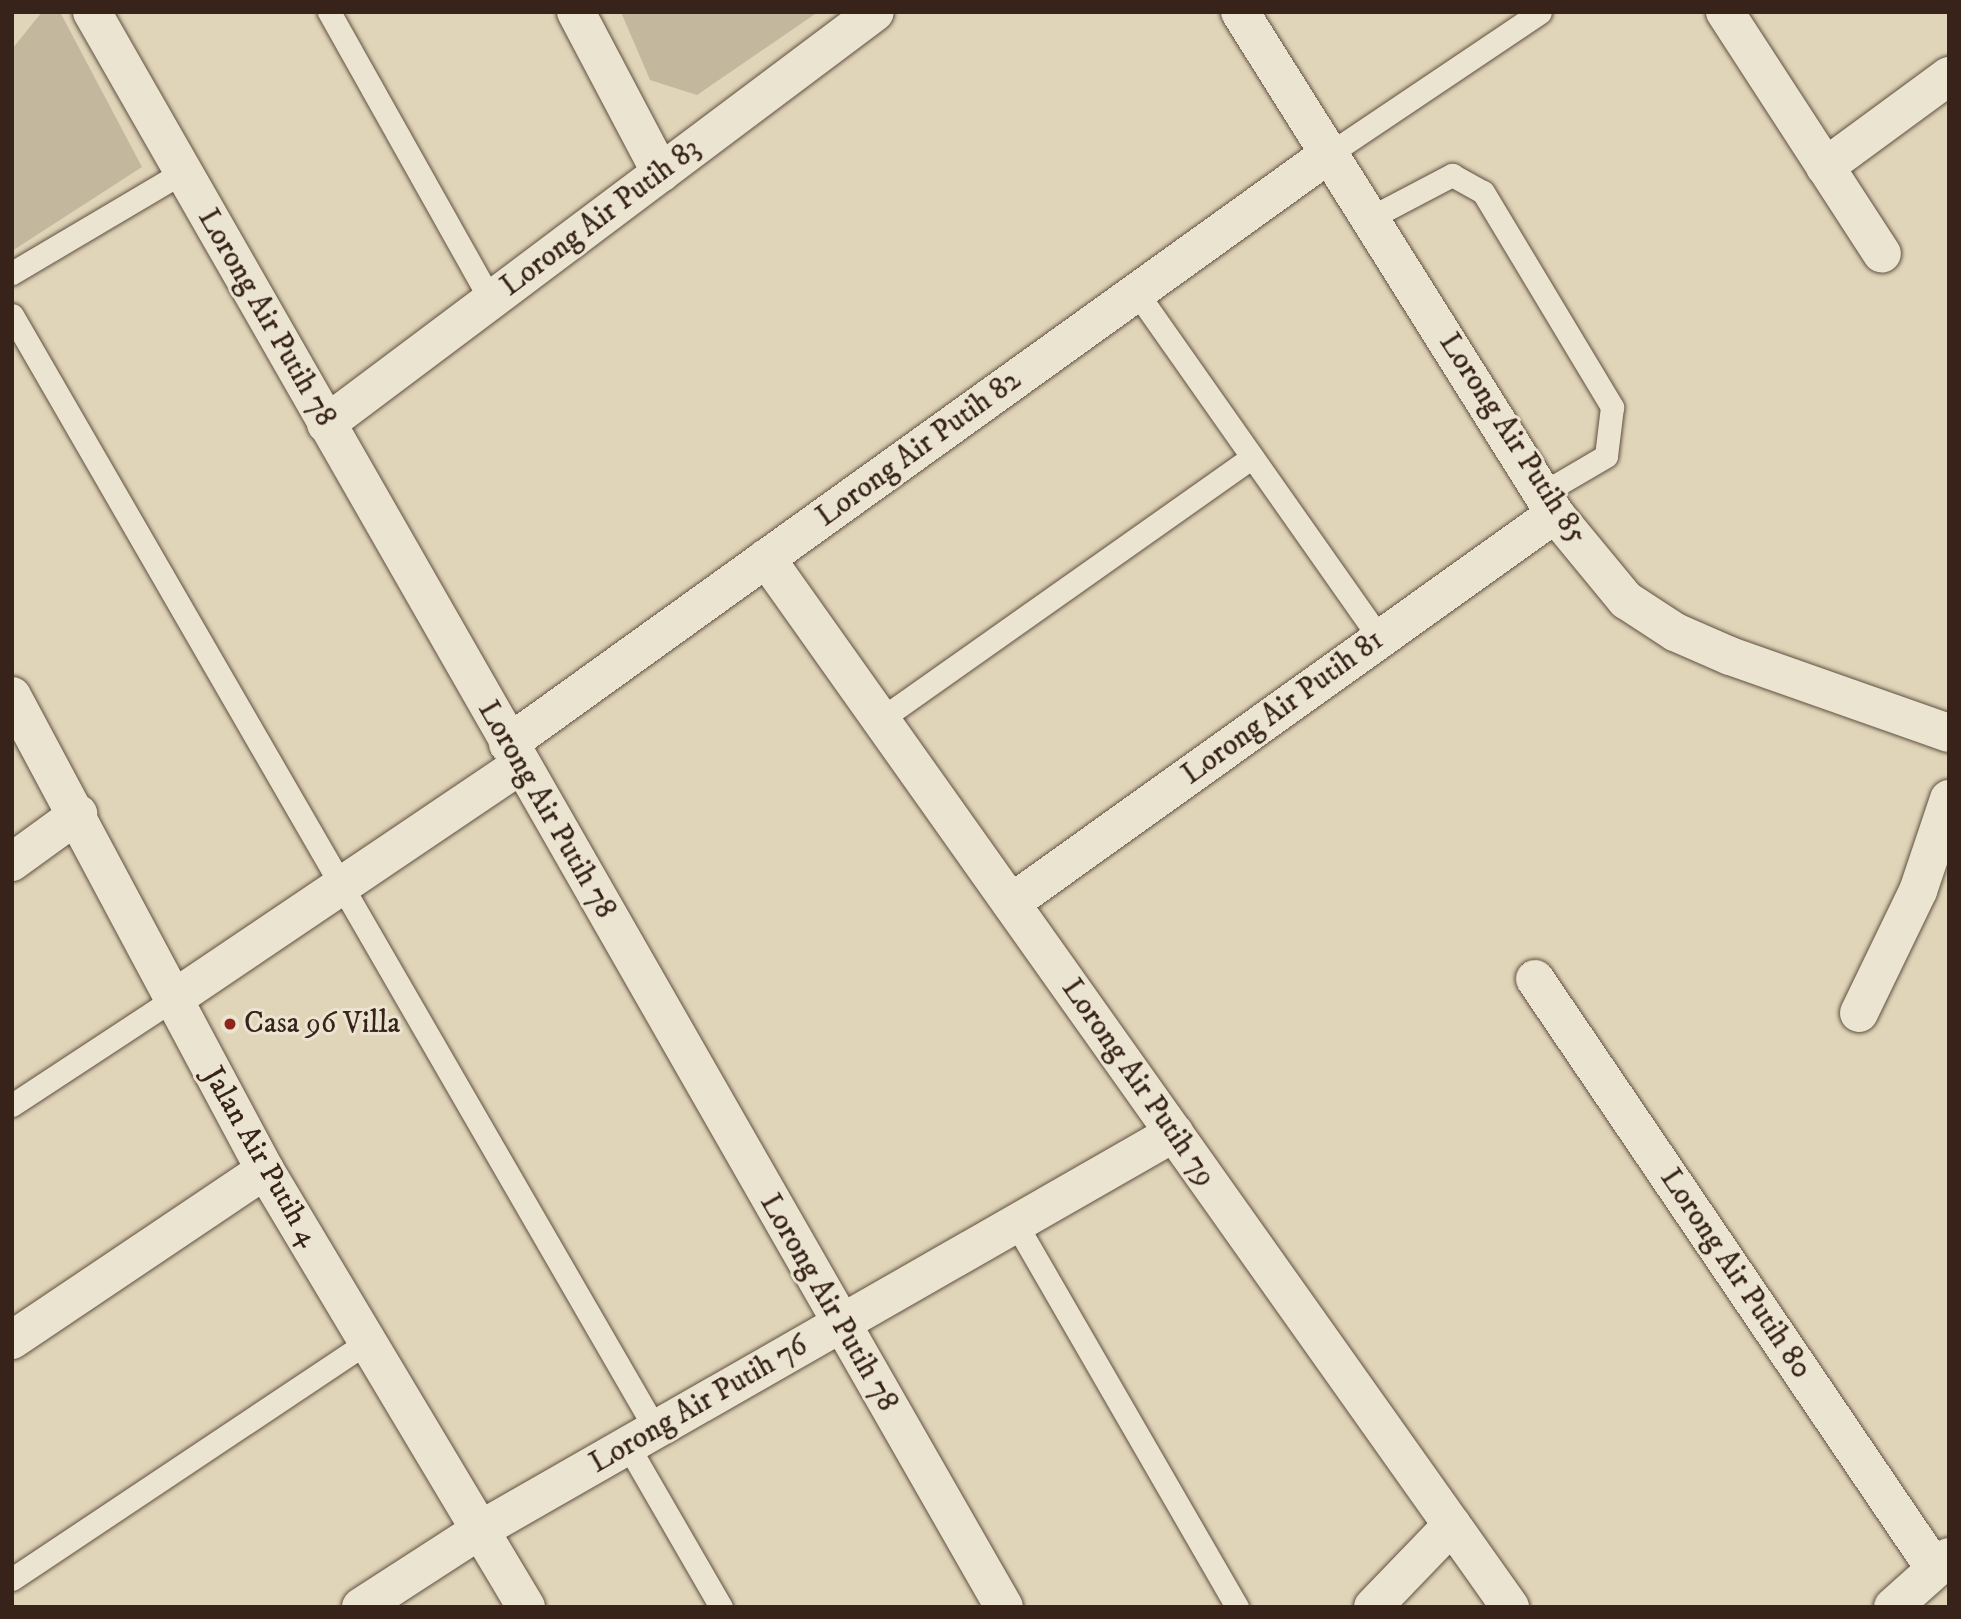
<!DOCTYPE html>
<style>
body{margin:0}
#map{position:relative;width:1961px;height:1619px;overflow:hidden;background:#e0d5b8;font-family:"IM FELL DW Pica",serif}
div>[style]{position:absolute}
.green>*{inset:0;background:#c3b79d}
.roads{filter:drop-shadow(0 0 2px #615042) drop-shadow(0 0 2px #615042)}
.lane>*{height:23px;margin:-11.5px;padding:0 11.5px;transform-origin:11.5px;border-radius:11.5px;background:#ebe4d1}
.street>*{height:38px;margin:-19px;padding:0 19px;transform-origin:19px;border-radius:19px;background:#ebe4d1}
.dots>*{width:19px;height:19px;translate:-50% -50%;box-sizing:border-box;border:4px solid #ebe4d1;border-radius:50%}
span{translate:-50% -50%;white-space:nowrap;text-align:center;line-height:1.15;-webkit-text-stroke:6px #ebe4d1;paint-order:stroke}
.street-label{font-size:30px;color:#37231a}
.poi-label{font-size:30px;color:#37231a}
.left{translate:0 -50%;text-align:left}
.frame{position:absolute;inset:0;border:14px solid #37231a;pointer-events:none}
</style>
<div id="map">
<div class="green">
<i style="clip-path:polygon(42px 12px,60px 12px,142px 167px,12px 251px,12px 49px)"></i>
<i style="clip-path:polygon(621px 12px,818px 12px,697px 95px,650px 80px)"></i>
</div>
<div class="roads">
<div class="lane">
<i style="left:329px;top:12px;width:331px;rotate:60.7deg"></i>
<i style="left:1329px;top:154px;width:254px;rotate:-33.9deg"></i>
<i style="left:1370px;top:218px;width:93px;rotate:-27.7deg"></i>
<i style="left:1452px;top:175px;width:35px;rotate:29deg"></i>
<i style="left:1483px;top:192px;width:251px;rotate:59deg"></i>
<i style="left:1612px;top:407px;width:49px;rotate:97deg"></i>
<i style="left:1606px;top:456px;width:73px;rotate:149.6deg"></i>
<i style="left:12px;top:273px;width:199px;rotate:-30.6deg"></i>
<i style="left:1137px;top:293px;width:423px;rotate:54.9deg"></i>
<i style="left:12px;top:315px;width:1288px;rotate:59.99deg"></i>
<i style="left:881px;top:719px;width:454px;rotate:-35.2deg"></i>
<i style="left:12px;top:1105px;width:191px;rotate:-33.3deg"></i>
<i style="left:1016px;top:1224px;width:442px;rotate:60deg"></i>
<i style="left:628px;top:1446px;width:186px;rotate:60deg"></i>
<i style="left:12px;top:1579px;width:428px;rotate:-33.7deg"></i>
</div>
<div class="street">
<i style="left:92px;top:12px;width:1837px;rotate:60.24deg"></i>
<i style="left:576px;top:12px;width:182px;rotate:62.2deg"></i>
<i style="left:1240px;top:12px;width:593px;rotate:57.89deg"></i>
<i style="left:1555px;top:514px;width:112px;rotate:50.5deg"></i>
<i style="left:1626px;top:600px;width:59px;rotate:33.1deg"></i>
<i style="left:1675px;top:632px;width:60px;rotate:23.6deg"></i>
<i style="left:1730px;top:656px;width:232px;rotate:19.4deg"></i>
<i style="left:1725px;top:12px;width:288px;rotate:57deg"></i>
<i style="left:1825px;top:167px;width:154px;rotate:-36.3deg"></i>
<i style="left:326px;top:424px;width:686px;rotate:-36.89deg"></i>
<i style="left:766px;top:558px;width:1286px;rotate:54.65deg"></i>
<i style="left:12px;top:696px;width:537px;rotate:61.91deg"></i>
<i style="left:265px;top:1170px;width:509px;rotate:59.15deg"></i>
<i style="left:508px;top:744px;width:1011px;rotate:-35.7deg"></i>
<i style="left:12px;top:862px;width:82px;rotate:-36deg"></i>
<i style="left:1011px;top:903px;width:669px;rotate:-35.57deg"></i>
<i style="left:1535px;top:979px;width:713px;rotate:55.86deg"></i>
<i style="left:172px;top:1000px;width:420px;rotate:-34deg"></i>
<i style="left:1859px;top:1013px;width:136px;rotate:-64.2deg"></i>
<i style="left:1918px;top:891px;width:97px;rotate:-71.4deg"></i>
<i style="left:12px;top:1340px;width:305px;rotate:-33.9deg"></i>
<i style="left:361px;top:1607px;width:142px;rotate:-32.9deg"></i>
<i style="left:480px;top:1530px;width:800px;rotate:-29.77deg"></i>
<i style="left:1373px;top:1607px;width:114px;rotate:-46.1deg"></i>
<i style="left:1893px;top:1607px;width:75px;rotate:-41.8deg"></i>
</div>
</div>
<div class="dots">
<i style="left:230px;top:1024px;background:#8f2418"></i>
</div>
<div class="street-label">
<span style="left:601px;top:218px;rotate:-37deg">Lorong Air Putih 83</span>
<span style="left:266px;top:318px;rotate:60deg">Lorong Air Putih 78</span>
<span style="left:1512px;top:439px;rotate:57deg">Lorong Air Putih 85</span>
<span style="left:919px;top:449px;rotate:-36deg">Lorong Air Putih 82</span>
<span style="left:1283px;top:708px;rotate:-36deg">Lorong Air Putih 81</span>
<span style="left:546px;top:810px;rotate:60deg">Lorong Air Putih 78</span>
<span style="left:1138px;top:1083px;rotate:55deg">Lorong Air Putih 79</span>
<span style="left:260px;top:1157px;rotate:60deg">Jalan Air Putih 4</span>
<span style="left:1735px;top:1274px;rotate:56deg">Lorong Air Putih 80</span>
<span style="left:828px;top:1303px;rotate:60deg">Lorong Air Putih 78</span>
<span style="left:699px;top:1405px;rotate:-30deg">Lorong Air Putih 76</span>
</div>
<div class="poi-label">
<span class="left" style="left:244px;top:1024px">Casa 96 Villa</span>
</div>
<div class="frame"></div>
</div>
